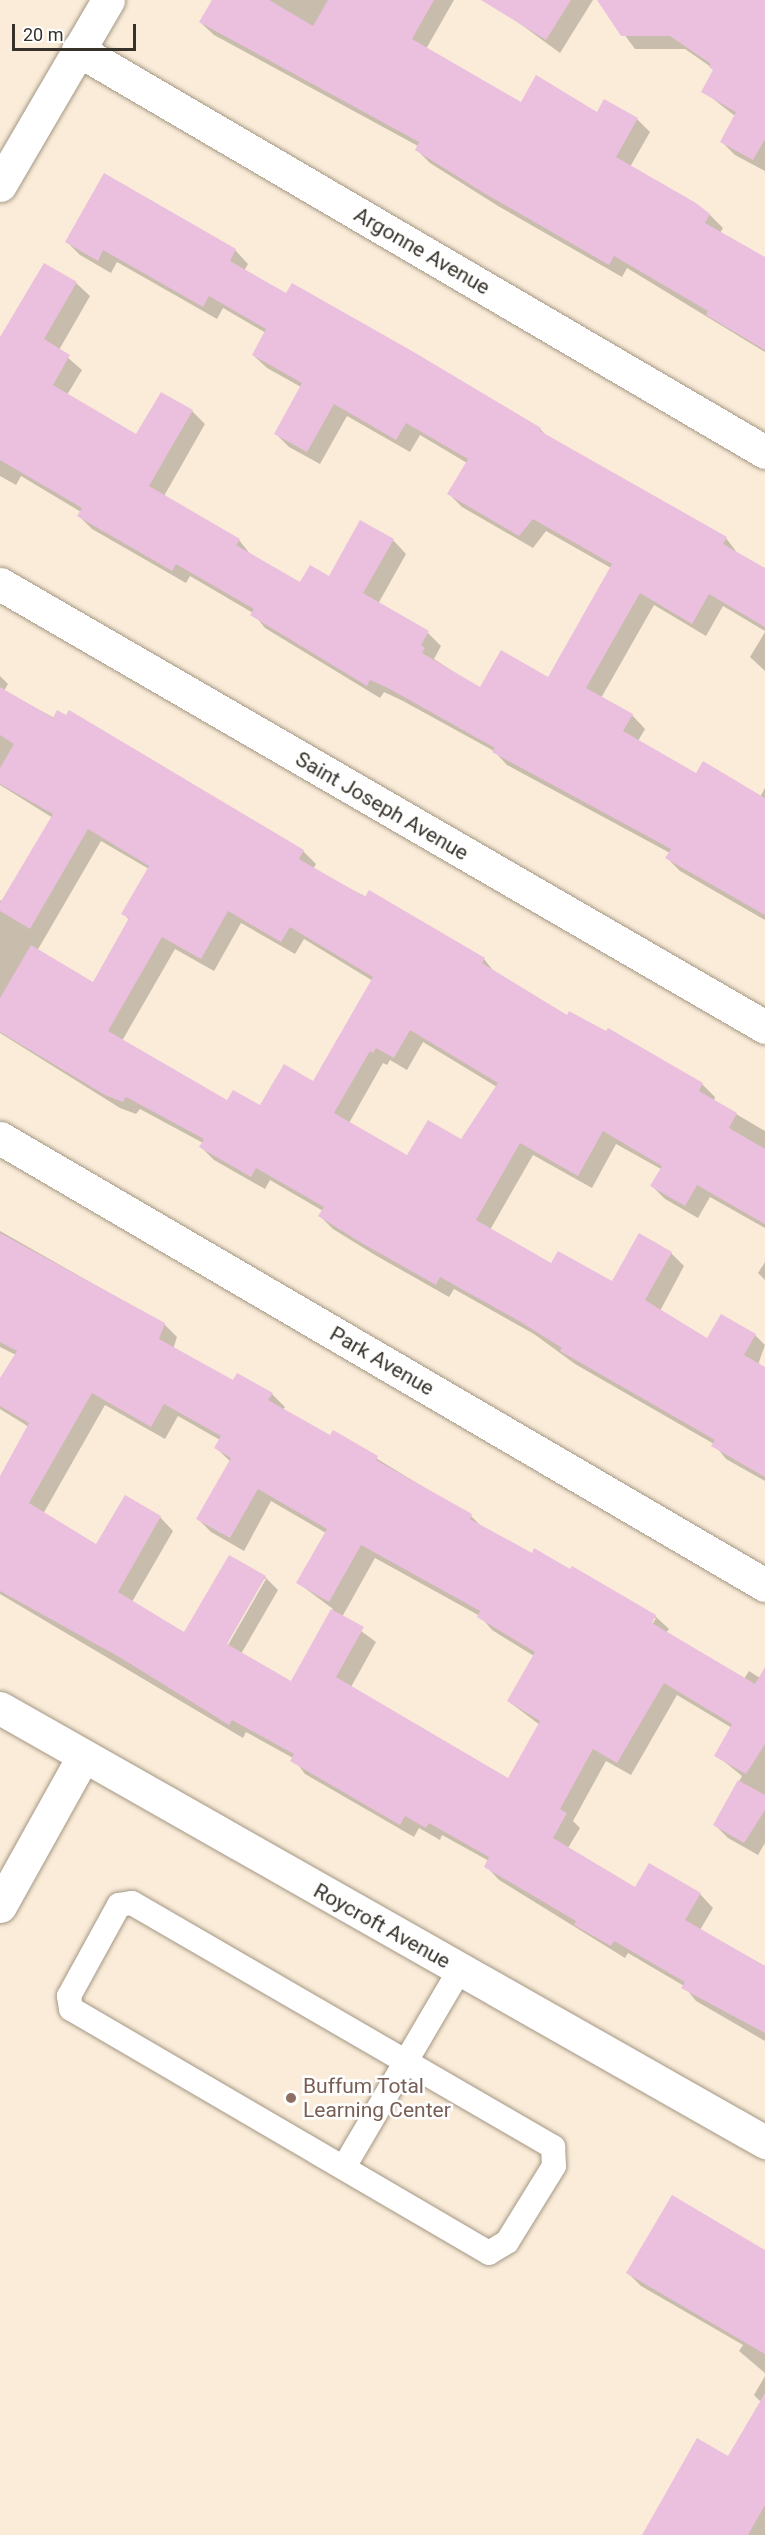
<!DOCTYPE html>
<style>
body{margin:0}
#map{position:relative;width:765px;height:2535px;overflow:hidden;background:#faecd8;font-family:Roboto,sans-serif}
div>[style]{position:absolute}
.shadow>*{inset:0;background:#0003}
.building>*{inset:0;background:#ebbfde}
.roads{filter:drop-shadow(0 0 2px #a49785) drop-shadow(0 0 2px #a49785)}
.service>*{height:24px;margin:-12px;padding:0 12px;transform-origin:12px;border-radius:12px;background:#fff}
.minor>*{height:33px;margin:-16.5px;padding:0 16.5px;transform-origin:16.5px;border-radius:16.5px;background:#fff}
.dots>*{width:16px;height:16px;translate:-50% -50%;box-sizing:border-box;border:3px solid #fff;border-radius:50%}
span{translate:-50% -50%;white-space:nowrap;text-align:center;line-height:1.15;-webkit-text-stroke:5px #fff;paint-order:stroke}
.street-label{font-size:21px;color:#363129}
.education-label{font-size:21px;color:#785e54}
.left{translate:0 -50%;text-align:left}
.scale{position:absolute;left:12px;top:24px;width:124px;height:27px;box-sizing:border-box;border:3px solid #363129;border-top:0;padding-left:8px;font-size:18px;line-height:21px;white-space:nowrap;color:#363129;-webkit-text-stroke:4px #fff;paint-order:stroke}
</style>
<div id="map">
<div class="shadow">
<i style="clip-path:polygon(213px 0,454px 0,426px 49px,521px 104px,637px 119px,650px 132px,630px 167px,710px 215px,723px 228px,720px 233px,765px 259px,765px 352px,627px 268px,622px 277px,498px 206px,430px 163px,417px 150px,418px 146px,214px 35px,200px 22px)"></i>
<i style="clip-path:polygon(528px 0,593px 0,560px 53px,515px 20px)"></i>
<i style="clip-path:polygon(599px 0,765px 0,765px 171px,735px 155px,722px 142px,735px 116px,703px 91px,715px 70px,711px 67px,685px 49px,635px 49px)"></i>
<i style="clip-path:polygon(67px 242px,235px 250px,248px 264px,244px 271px,540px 429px,549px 438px,726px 538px,738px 554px,765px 570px,765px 631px,723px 606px,706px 636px,654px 605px,601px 698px,632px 715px,645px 729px,638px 741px,697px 775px,760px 797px,765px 788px,765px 920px,680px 871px,667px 858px,670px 853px,507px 765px,494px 751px,403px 701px,384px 692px,380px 698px,265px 628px,253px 613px,190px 576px,186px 583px,92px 529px,79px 516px,81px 512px,21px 476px,16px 485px,0 476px,0 340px,76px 283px,90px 296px,59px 350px,82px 370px,67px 395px,136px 436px,192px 411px,205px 424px,164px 496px,239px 540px,251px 555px,300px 584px,330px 578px,393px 540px,406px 554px,378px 604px,428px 633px,441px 646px,434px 659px,480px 689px,549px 679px,611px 568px,546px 531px,533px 548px,462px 507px,449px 494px,467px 463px,420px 435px,410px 452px,347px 416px,320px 464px,289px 447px,276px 434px,301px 387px,267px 368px,253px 355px,266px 333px,223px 308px,217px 319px,117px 262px,111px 273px,80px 255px)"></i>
<i style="clip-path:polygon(765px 632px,765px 671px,750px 657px)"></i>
<i style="clip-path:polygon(evenodd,0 676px,8px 684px,4px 691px,303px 851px,316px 864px,313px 869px,484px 959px,496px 974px,568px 1017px,702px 1084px,715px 1097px,714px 1101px,765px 1131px,765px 1228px,710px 1197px,698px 1218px,665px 1199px,652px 1186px,661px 1169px,616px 1144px,592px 1188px,533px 1155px,490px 1230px,552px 1265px,613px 1283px,671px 1253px,684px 1266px,660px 1311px,708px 1340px,755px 1335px,765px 1345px,758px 1365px,765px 1369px,765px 1481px,726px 1459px,714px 1444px,575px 1364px,534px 1334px,454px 1289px,449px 1297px,375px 1255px,333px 1229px,320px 1216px,323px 1211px,270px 1180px,265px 1189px,214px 1160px,201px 1147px,203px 1143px,140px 1109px,136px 1114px,120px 1108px,0 1033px,0 900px,3px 902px,53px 818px,0 785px,0 676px,101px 841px,149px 869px,123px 913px,129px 920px,94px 984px,37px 951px,101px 841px,0 676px,241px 923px,295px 954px,304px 939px,373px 981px,314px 1083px,260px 1107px,227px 1102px,122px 1041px,175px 949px,214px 971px,241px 923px,0 676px,423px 1042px,497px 1087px,462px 1141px,408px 1157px,349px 1123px,383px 1063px,387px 1065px,390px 1060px,407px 1070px,423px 1042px)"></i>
<i style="clip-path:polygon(evenodd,0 1231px,164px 1324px,177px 1337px,173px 1349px,234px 1382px,238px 1375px,272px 1394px,285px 1407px,283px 1410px,330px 1437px,333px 1432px,471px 1516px,484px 1529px,532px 1555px,535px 1550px,571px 1571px,573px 1568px,655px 1616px,669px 1629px,666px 1633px,744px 1679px,749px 1671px,765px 1681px,765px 1843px,758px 1855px,728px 1838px,715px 1825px,742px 1776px,716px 1755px,732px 1728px,677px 1695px,631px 1775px,606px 1761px,573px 1821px,580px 1828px,568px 1848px,636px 1889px,650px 1865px,700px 1894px,713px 1908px,700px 1930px,765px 1966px,765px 2041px,696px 2001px,684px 1986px,628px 1953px,625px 1958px,499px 1880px,486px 1866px,489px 1861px,442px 1835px,440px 1840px,419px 1828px,414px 1837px,305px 1774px,293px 1758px,246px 1732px,243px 1738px,0 1594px,0 1479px,29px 1427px,0 1409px,0 1381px,16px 1355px,0 1347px,0 1231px,105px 1405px,165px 1439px,178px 1416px,220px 1440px,216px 1448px,231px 1462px,198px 1519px,211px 1532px,244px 1551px,271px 1501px,326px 1533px,298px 1583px,333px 1609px,291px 1683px,241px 1654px,278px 1590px,265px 1577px,229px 1557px,184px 1634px,132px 1602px,173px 1531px,160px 1517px,126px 1497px,97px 1546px,43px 1514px,105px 1405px,0 1231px,375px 1558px,480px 1616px,492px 1630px,534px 1656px,508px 1701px,540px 1725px,509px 1780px,351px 1687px,376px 1642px,342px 1617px,375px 1558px,0 1231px,263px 1579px,266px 1579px,224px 1652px,222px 1650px,263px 1579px,0 1231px,653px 1618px,656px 1618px,649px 1630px,647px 1629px,653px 1618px)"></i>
<i style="clip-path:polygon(765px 1262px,765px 1280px,758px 1273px)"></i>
<i style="clip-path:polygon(765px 2252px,765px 2373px,739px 2351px,743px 2345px,641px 2286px,628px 2273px)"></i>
<i style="clip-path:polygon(765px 2376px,765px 2535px,643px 2535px,729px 2458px,761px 2402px,754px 2395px)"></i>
</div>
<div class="building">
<i style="clip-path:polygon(212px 0,269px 0,313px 26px,328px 0,434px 0,412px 39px,521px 102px,536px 75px,597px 112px,604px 99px,638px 118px,616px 157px,696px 203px,710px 214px,705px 223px,765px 257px,765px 350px,706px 315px,708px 311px,614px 256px,609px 265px,484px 193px,415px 150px,419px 142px,199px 22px)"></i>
<i style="clip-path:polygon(481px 0,571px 0,546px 40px)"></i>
<i style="clip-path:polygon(597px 0,765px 0,765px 139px,753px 160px,720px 142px,736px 112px,701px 92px,713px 70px,709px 67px,711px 64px,670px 36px,621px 36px)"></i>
<i style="clip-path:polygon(104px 173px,236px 249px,230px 261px,286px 293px,292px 283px,412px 351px,541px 428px,540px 431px,727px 537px,723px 544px,765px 568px,765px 627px,709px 594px,692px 624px,640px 593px,586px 688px,633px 714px,623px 731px,696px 773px,703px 761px,765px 798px,765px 915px,665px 858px,671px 849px,492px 752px,495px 748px,388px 688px,370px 680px,367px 686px,250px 615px,254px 609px,176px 564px,172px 571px,77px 516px,82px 508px,0 460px,0 337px,44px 263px,77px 282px,44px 339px,70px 355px,53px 385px,136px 434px,161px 392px,193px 410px,149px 486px,240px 539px,236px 545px,300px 582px,310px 565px,329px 576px,360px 520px,394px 539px,363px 593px,429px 631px,421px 645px,425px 648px,422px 653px,480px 687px,501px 650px,548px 677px,612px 564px,533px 519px,519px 536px,447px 494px,468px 459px,406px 423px,396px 440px,334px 404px,307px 452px,274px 434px,302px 383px,252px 355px,266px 329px,209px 296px,203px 307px,103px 250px,98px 261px,65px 242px)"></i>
<i style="clip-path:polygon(evenodd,0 687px,53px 718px,57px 710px,66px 715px,69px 710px,304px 850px,299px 859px,365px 897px,369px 890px,485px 958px,482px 963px,567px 1015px,569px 1011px,606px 1031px,608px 1028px,703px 1083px,699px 1091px,737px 1113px,729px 1128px,765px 1149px,765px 1224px,697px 1185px,685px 1206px,650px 1186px,662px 1166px,603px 1131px,578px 1176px,520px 1143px,476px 1220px,551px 1263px,558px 1251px,612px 1281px,639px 1233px,672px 1252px,645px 1300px,707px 1338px,721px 1314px,756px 1334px,744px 1355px,765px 1367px,765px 1477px,711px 1446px,715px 1440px,560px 1351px,562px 1348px,519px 1321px,440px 1277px,436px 1285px,360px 1242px,318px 1216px,324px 1207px,256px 1168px,251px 1177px,199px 1147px,204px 1139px,126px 1097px,123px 1102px,105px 1095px,0 1032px,0 998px,31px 945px,93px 982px,129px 918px,121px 914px,149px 866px,88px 829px,30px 929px,0 911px,0 903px,53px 814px,0 784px,0 768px,14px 744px,0 735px,0 687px,228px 911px,281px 942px,290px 927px,373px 977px,313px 1081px,284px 1064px,260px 1105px,233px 1090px,227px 1100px,108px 1031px,162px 937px,201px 959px,228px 911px,0 687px,410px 1030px,498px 1083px,461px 1139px,428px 1120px,407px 1155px,334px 1113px,370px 1051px,373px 1053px,376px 1048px,394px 1058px,410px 1030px)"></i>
<i style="clip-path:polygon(evenodd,0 1233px,165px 1323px,159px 1339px,233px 1380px,237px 1373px,273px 1393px,268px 1400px,330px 1435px,333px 1430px,378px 1456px,376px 1460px,472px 1514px,470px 1519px,532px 1553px,534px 1548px,570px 1569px,572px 1566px,656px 1615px,652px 1623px,755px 1684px,765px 1667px,765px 1744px,746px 1774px,714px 1756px,732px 1724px,664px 1683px,617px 1763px,593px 1749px,560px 1809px,567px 1813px,553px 1838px,635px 1887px,649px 1863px,701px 1893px,685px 1920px,765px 1966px,765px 2033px,681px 1988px,685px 1982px,614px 1941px,611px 1946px,574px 1925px,576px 1921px,484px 1867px,489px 1857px,429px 1823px,426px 1828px,405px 1816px,400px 1825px,290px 1761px,294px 1754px,232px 1720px,229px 1725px,121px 1658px,0 1591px,0 1476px,29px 1423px,0 1406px,0 1378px,17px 1351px,0 1342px,0 1233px,92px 1393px,151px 1427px,164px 1404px,221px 1436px,214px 1448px,231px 1458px,196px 1519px,230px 1538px,258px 1489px,327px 1529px,296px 1583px,329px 1602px,361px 1545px,480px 1611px,477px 1617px,535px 1652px,507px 1701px,540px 1721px,508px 1778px,336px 1677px,364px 1627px,331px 1609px,291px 1681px,227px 1644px,266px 1576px,229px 1555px,184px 1632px,118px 1592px,161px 1516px,125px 1495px,96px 1544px,29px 1503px,92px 1393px)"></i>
<i style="clip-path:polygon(738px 1780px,765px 1795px,765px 1810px,744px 1843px,713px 1825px)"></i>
<i style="clip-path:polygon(672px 2195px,765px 2250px,765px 2354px,626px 2273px)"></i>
<i style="clip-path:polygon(765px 2393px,765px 2505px,748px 2535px,642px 2535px,697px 2438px,728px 2456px)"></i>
</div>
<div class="roads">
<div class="service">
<i style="left:132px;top:1903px;width:487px;rotate:30.1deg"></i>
<i style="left:553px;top:2147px;width:19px;rotate:87deg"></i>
<i style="left:554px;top:2166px;width:89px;rotate:121.7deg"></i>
<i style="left:507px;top:2242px;width:21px;rotate:149deg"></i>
<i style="left:489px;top:2253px;width:484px;rotate:-149.7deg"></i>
<i style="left:71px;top:2009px;width:13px;rotate:-99deg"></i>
<i style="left:69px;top:1996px;width:104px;rotate:-61.2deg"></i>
<i style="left:119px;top:1905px;width:13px;rotate:-9deg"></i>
<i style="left:344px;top:2167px;width:229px;rotate:-59.6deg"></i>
</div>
<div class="minor">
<i style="left:78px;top:50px;width:796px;rotate:30.33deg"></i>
<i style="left:0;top:185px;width:214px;rotate:-59.7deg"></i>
<i style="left:0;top:584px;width:884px;rotate:30.07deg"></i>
<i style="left:0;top:1138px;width:886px;rotate:30.3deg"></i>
<i style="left:0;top:1708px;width:880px;rotate:29.57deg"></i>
<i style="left:0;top:1906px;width:171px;rotate:-60.9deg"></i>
</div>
</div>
<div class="dots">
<i style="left:291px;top:2098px;background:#8d6e63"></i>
</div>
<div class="street-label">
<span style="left:422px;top:251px;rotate:30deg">Argonne Avenue</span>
<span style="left:382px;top:806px;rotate:30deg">Saint Joseph Avenue</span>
<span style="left:382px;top:1361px;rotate:30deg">Park Avenue</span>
<span style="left:382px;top:1926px;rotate:29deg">Roycroft Avenue</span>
</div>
<div class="education-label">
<span class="left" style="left:303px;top:2098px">Buffum Total<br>Learning Center</span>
</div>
<div class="scale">20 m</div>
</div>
